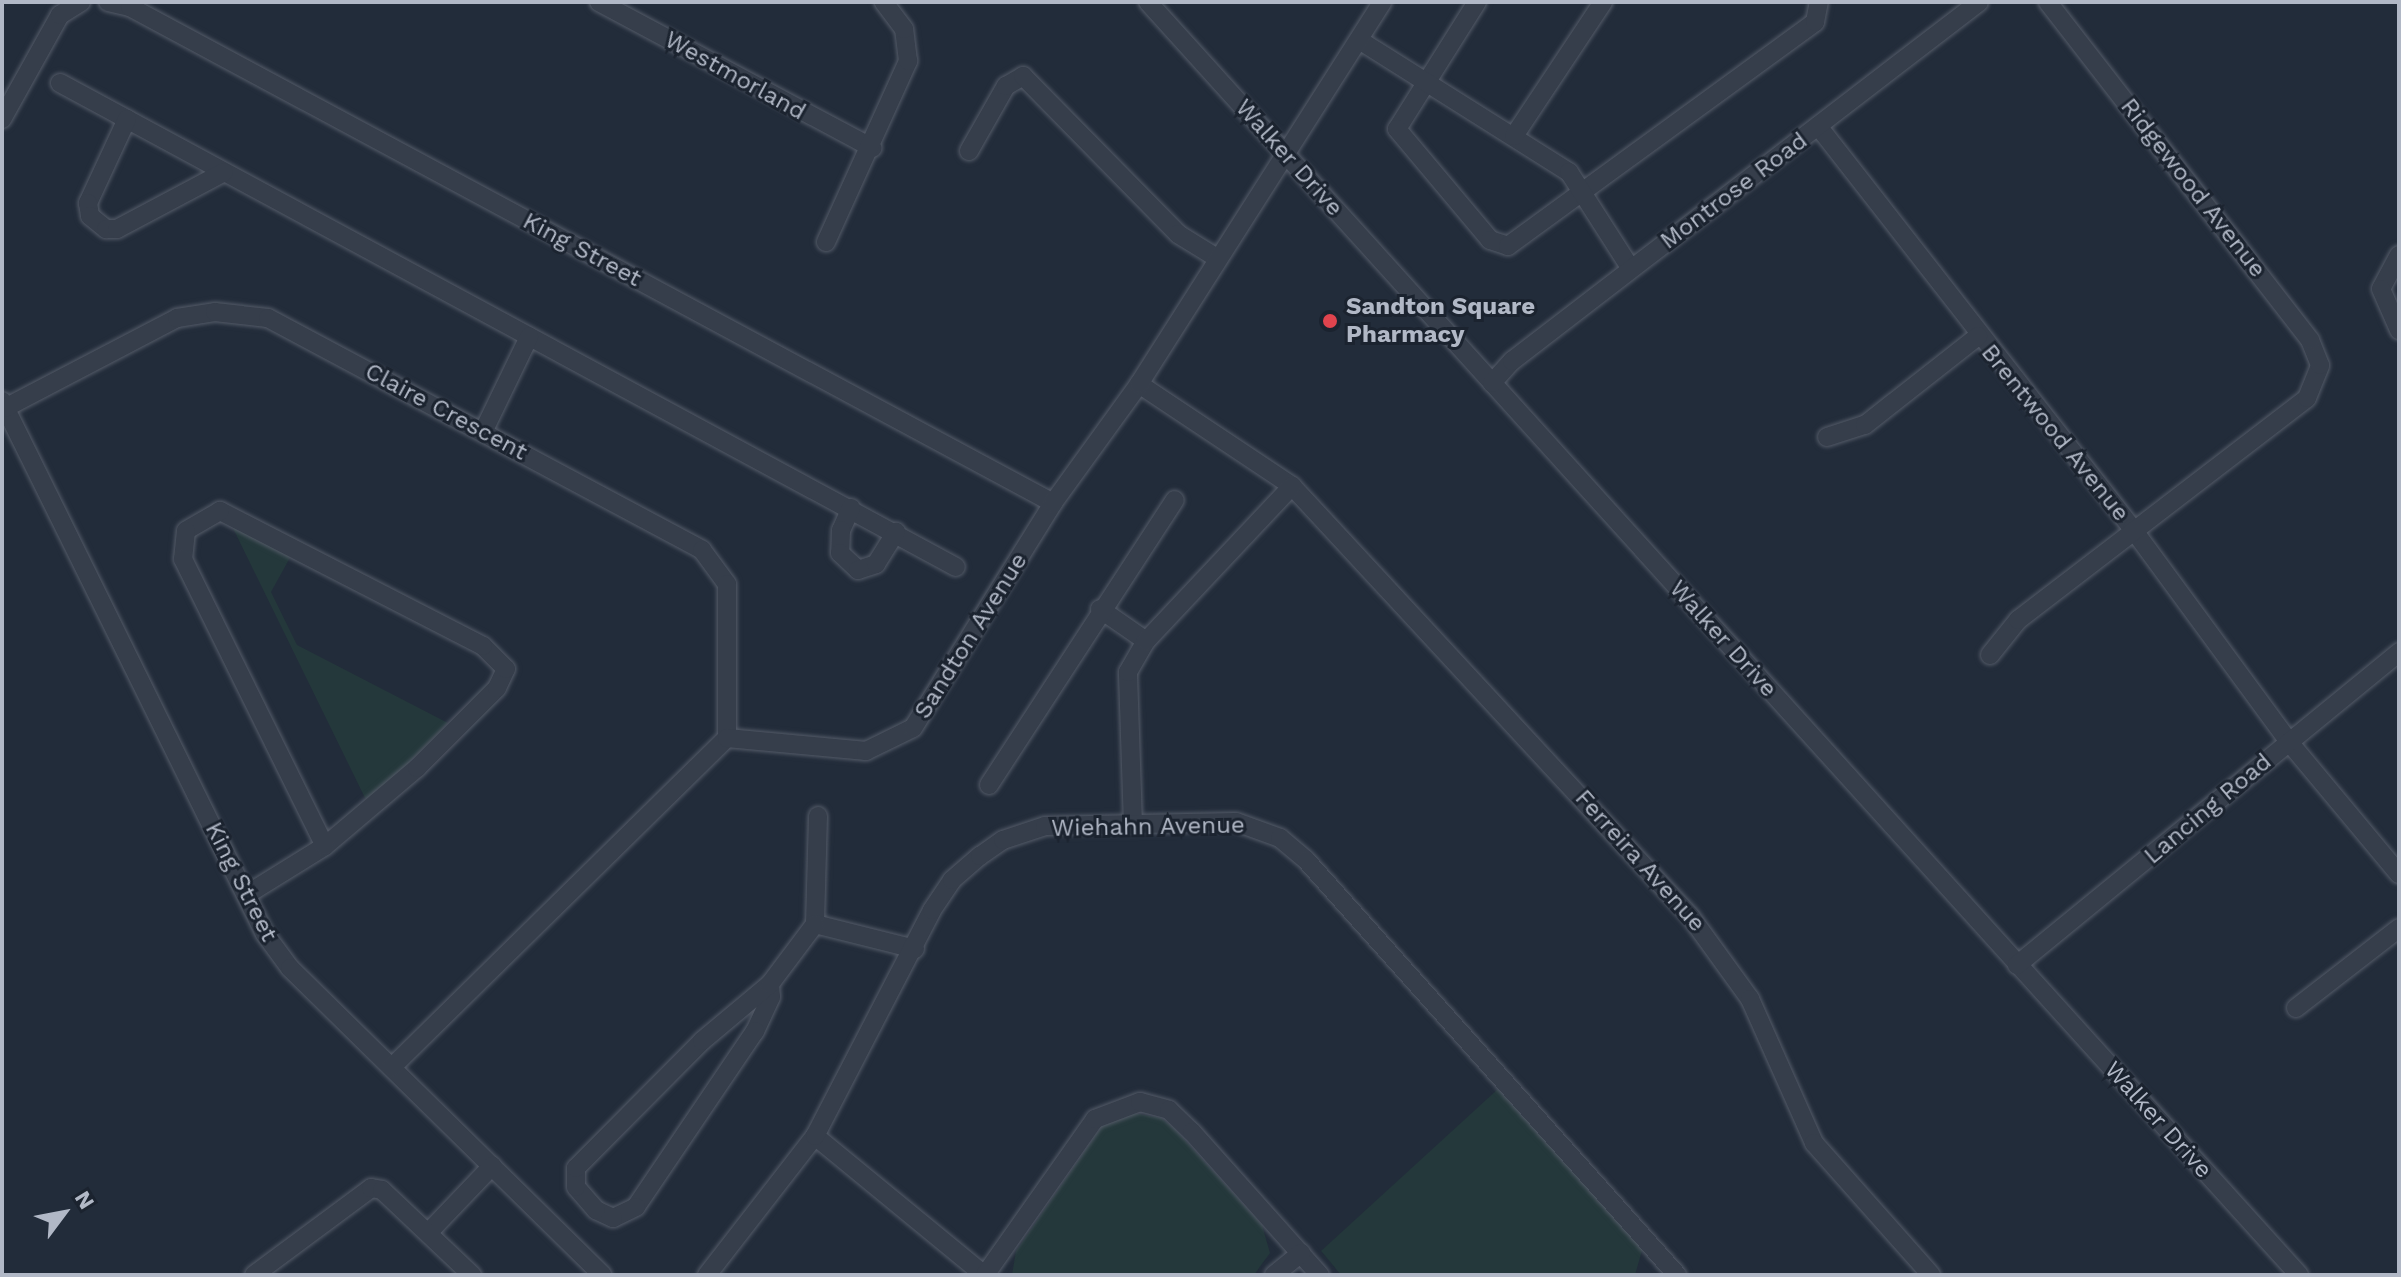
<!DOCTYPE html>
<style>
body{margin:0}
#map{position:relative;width:2401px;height:1277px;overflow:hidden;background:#222c3a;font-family:"Work Sans",sans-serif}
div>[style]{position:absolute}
.green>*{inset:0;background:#24383b}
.roads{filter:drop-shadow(0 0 2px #545b68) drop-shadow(0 0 2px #545b68)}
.minor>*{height:18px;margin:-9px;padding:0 9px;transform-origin:9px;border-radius:9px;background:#363e4b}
.dots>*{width:22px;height:22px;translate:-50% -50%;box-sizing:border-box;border:4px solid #1b232f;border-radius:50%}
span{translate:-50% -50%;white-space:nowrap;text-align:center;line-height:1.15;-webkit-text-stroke:6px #1b232f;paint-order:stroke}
.street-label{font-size:24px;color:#b1b8c6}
.poi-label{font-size:24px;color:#b1b8c6;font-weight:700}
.left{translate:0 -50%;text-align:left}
.frame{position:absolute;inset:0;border:4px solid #b1b8c6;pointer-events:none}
.north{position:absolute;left:24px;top:1173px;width:80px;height:80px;-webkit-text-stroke:6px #1b232f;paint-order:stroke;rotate:58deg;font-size:22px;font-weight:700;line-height:32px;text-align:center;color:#b1b8c6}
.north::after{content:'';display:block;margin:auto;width:28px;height:36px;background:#b1b8c6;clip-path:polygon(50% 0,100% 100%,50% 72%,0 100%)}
</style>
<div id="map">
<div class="green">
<i style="clip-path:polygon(230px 522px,292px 554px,271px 592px,297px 645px,448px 723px,368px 804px)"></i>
<i style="clip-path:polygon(1498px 1089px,1643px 1247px,1635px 1275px,1341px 1275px,1321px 1251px)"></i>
<i style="clip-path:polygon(1128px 1112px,1161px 1118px,1174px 1128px,1262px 1225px,1270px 1253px,1254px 1275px,1012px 1275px,1016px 1251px,1102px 1126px)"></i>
</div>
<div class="roads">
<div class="minor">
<i style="left:108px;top:2px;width:23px;rotate:13deg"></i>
<i style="left:130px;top:7px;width:1048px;rotate:28.25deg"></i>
<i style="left:599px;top:2px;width:310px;rotate:28.1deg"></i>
<i style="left:1148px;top:2px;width:1716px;rotate:47.88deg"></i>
<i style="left:1477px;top:2px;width:150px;rotate:122.2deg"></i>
<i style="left:1397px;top:129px;width:145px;rotate:50deg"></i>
<i style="left:1490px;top:240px;width:19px;rotate:18deg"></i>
<i style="left:1508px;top:246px;width:380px;rotate:-36.1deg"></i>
<i style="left:1815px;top:22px;width:20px;rotate:-79deg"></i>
<i style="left:1359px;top:40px;width:248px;rotate:32.2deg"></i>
<i style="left:1569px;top:172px;width:115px;rotate:57.4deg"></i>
<i style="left:60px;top:83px;width:1018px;rotate:28.38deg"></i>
<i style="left:2px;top:119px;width:119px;rotate:-60.9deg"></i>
<i style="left:60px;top:15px;width:25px;rotate:-32deg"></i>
<i style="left:127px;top:119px;width:93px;rotate:114.9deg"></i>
<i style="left:88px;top:203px;width:13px;rotate:81deg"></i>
<i style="left:90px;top:216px;width:21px;rotate:39deg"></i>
<i style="left:106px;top:229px;width:11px"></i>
<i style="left:117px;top:229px;width:121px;rotate:-28deg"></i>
<i style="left:1818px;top:126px;width:510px;rotate:52.01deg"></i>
<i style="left:2132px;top:528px;width:265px;rotate:53.7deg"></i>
<i style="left:2289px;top:742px;width:172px;rotate:50.2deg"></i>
<i style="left:1514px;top:136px;width:161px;rotate:-56.4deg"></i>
<i style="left:969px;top:151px;width:75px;rotate:-60.4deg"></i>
<i style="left:1006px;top:86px;width:20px;rotate:-30deg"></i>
<i style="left:1023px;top:76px;width:221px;rotate:45.5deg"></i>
<i style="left:1178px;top:234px;width:46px;rotate:31.6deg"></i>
<i style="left:826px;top:242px;width:199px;rotate:-65.6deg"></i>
<i style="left:908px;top:61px;width:32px;rotate:-97deg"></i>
<i style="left:904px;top:29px;width:34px;rotate:-127deg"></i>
<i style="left:2399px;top:255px;width:38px;rotate:118deg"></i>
<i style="left:2381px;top:289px;width:45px;rotate:66.3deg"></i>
<i style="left:1492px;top:383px;width:30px;rotate:-48deg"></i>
<i style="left:1512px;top:361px;width:589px;rotate:-37.55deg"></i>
<i style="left:1139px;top:384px;width:184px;rotate:33.7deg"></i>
<i style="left:1292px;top:486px;width:586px;rotate:47.21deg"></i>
<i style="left:1690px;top:916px;width:102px;rotate:54.1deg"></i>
<i style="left:1750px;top:999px;width:158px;rotate:66deg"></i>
<i style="left:1814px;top:1143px;width:176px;rotate:48.4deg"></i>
<i style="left:2px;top:401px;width:594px;rotate:63.74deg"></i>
<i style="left:265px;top:934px;width:42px;rotate:53.7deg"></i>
<i style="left:290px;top:968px;width:438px;rotate:44.5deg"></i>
<i style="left:5px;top:408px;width:194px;rotate:-27.6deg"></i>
<i style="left:177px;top:318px;width:38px;rotate:-9deg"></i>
<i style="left:215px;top:312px;width:53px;rotate:6.5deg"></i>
<i style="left:268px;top:318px;width:492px;rotate:28.1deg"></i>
<i style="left:702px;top:550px;width:42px;rotate:53.7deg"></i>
<i style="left:727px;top:584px;width:154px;rotate:90deg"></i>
<i style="left:483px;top:432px;width:106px;rotate:-64.2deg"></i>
<i style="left:1827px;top:437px;width:40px;rotate:-18deg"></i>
<i style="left:1865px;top:425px;width:144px;rotate:-38.2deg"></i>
<i style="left:851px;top:508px;width:24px;rotate:114deg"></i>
<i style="left:841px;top:530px;width:23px;rotate:92deg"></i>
<i style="left:840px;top:553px;width:25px;rotate:43deg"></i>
<i style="left:858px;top:570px;width:19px;rotate:-18deg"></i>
<i style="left:876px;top:564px;width:38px;rotate:-58deg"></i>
<i style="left:1100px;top:609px;width:56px;rotate:34.8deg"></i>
<i style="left:1990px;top:655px;width:45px;rotate:-51.3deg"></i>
<i style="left:2018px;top:620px;width:364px;rotate:-37.5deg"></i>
<i style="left:2307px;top:398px;width:35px;rotate:-68deg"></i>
<i style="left:2320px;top:365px;width:27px;rotate:-112deg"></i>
<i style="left:2310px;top:340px;width:428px;rotate:-127.8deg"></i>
<i style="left:989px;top:785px;width:340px;rotate:-56.9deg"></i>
<i style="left:818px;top:816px;width:108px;rotate:91.6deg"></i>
<i style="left:815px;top:924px;width:103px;rotate:14deg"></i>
<i style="left:1133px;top:825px;width:153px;rotate:-91.9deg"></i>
<i style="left:1128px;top:672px;width:36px;rotate:-60deg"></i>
<i style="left:1146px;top:641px;width:213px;rotate:-46.7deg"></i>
<i style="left:246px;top:895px;width:93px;rotate:-31.8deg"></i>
<i style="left:325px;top:846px;width:121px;rotate:-40.3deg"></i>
<i style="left:417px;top:768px;width:113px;rotate:-45deg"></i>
<i style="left:497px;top:688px;width:21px;rotate:-65deg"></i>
<i style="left:506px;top:669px;width:33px;rotate:-135deg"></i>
<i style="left:483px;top:646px;width:296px;rotate:-152.8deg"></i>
<i style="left:220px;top:511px;width:39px;rotate:150deg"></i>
<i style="left:186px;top:531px;width:28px;rotate:96deg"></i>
<i style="left:183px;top:559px;width:320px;rotate:63.7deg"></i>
<i style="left:2017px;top:965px;width:494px;rotate:-39.3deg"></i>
<i style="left:770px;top:984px;width:13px;rotate:86deg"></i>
<i style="left:771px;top:997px;width:38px;rotate:115deg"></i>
<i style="left:755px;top:1031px;width:212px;rotate:124.1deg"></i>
<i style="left:636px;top:1207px;width:25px;rotate:154deg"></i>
<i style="left:613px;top:1218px;width:19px;rotate:-155deg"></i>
<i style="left:596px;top:1210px;width:30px;rotate:-131deg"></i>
<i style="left:576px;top:1187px;width:19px;rotate:-90deg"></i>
<i style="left:576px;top:1168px;width:179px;rotate:-45.2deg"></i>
<i style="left:702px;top:1041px;width:89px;rotate:-40deg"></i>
<i style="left:770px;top:984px;width:75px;rotate:-53.1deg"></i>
<i style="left:2296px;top:1008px;width:130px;rotate:-37.8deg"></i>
<i style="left:392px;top:1067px;width:470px;rotate:-44.5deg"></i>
<i style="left:727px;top:738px;width:140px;rotate:5.3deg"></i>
<i style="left:866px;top:751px;width:52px;rotate:-26.1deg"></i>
<i style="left:913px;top:728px;width:265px;rotate:-58.1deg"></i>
<i style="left:1053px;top:503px;width:147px;rotate:-54.1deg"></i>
<i style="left:1139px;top:384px;width:453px;rotate:-57.5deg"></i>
<i style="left:815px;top:1136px;width:219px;rotate:39.4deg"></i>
<i style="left:428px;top:1233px;width:93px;rotate:-46.3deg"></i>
<i style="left:254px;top:1275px;width:146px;rotate:-36.6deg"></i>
<i style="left:371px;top:1188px;width:11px;rotate:10deg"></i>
<i style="left:382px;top:1190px;width:124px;rotate:43.4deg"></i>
<i style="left:707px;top:1275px;width:176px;rotate:-52.2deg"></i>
<i style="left:815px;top:1136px;width:254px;rotate:-62.6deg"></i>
<i style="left:932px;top:910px;width:36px;rotate:-56deg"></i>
<i style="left:952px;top:880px;width:37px;rotate:-41deg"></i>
<i style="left:980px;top:856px;width:28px;rotate:-35deg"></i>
<i style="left:1003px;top:840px;width:44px;rotate:-18.4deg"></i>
<i style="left:1045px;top:826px;width:191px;rotate:-1.2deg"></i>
<i style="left:1236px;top:822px;width:47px;rotate:20deg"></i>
<i style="left:1280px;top:838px;width:34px;rotate:40deg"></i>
<i style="left:1306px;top:860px;width:557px;rotate:48.2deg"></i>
<i style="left:985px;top:1275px;width:191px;rotate:-54.8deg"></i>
<i style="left:1095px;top:1119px;width:48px;rotate:-20.7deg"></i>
<i style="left:1140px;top:1102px;width:30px;rotate:15deg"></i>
<i style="left:1169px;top:1110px;width:32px;rotate:44deg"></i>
<i style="left:1192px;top:1132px;width:192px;rotate:48.2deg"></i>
<i style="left:1274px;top:1275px;width:35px;rotate:-39deg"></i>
</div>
</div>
<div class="dots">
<i style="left:1330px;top:321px;background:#e0444e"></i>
</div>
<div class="street-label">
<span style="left:735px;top:76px;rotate:29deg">Westmorland</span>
<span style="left:1289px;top:158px;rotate:48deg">Walker Drive</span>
<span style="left:2193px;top:188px;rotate:52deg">Ridgewood Avenue</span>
<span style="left:1734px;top:191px;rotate:-37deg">Montrose Road</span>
<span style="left:582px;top:250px;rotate:28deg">King Street</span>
<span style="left:446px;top:412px;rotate:28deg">Claire Crescent</span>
<span style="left:2055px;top:433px;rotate:51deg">Brentwood Avenue</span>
<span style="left:971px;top:636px;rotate:-58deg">Sandton Avenue</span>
<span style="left:1723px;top:639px;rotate:48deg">Walker Drive</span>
<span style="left:2208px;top:809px;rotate:-40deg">Lancing Road</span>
<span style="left:1148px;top:827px;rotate:-1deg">Wiehahn Avenue</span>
<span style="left:1640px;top:861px;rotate:48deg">Ferreira Avenue</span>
<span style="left:241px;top:882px;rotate:63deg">King Street</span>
<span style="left:2158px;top:1120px;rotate:48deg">Walker Drive</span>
</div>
<div class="poi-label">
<span class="left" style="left:1346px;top:321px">Sandton Square<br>Pharmacy</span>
</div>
<div class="frame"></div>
<div class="north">N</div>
</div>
